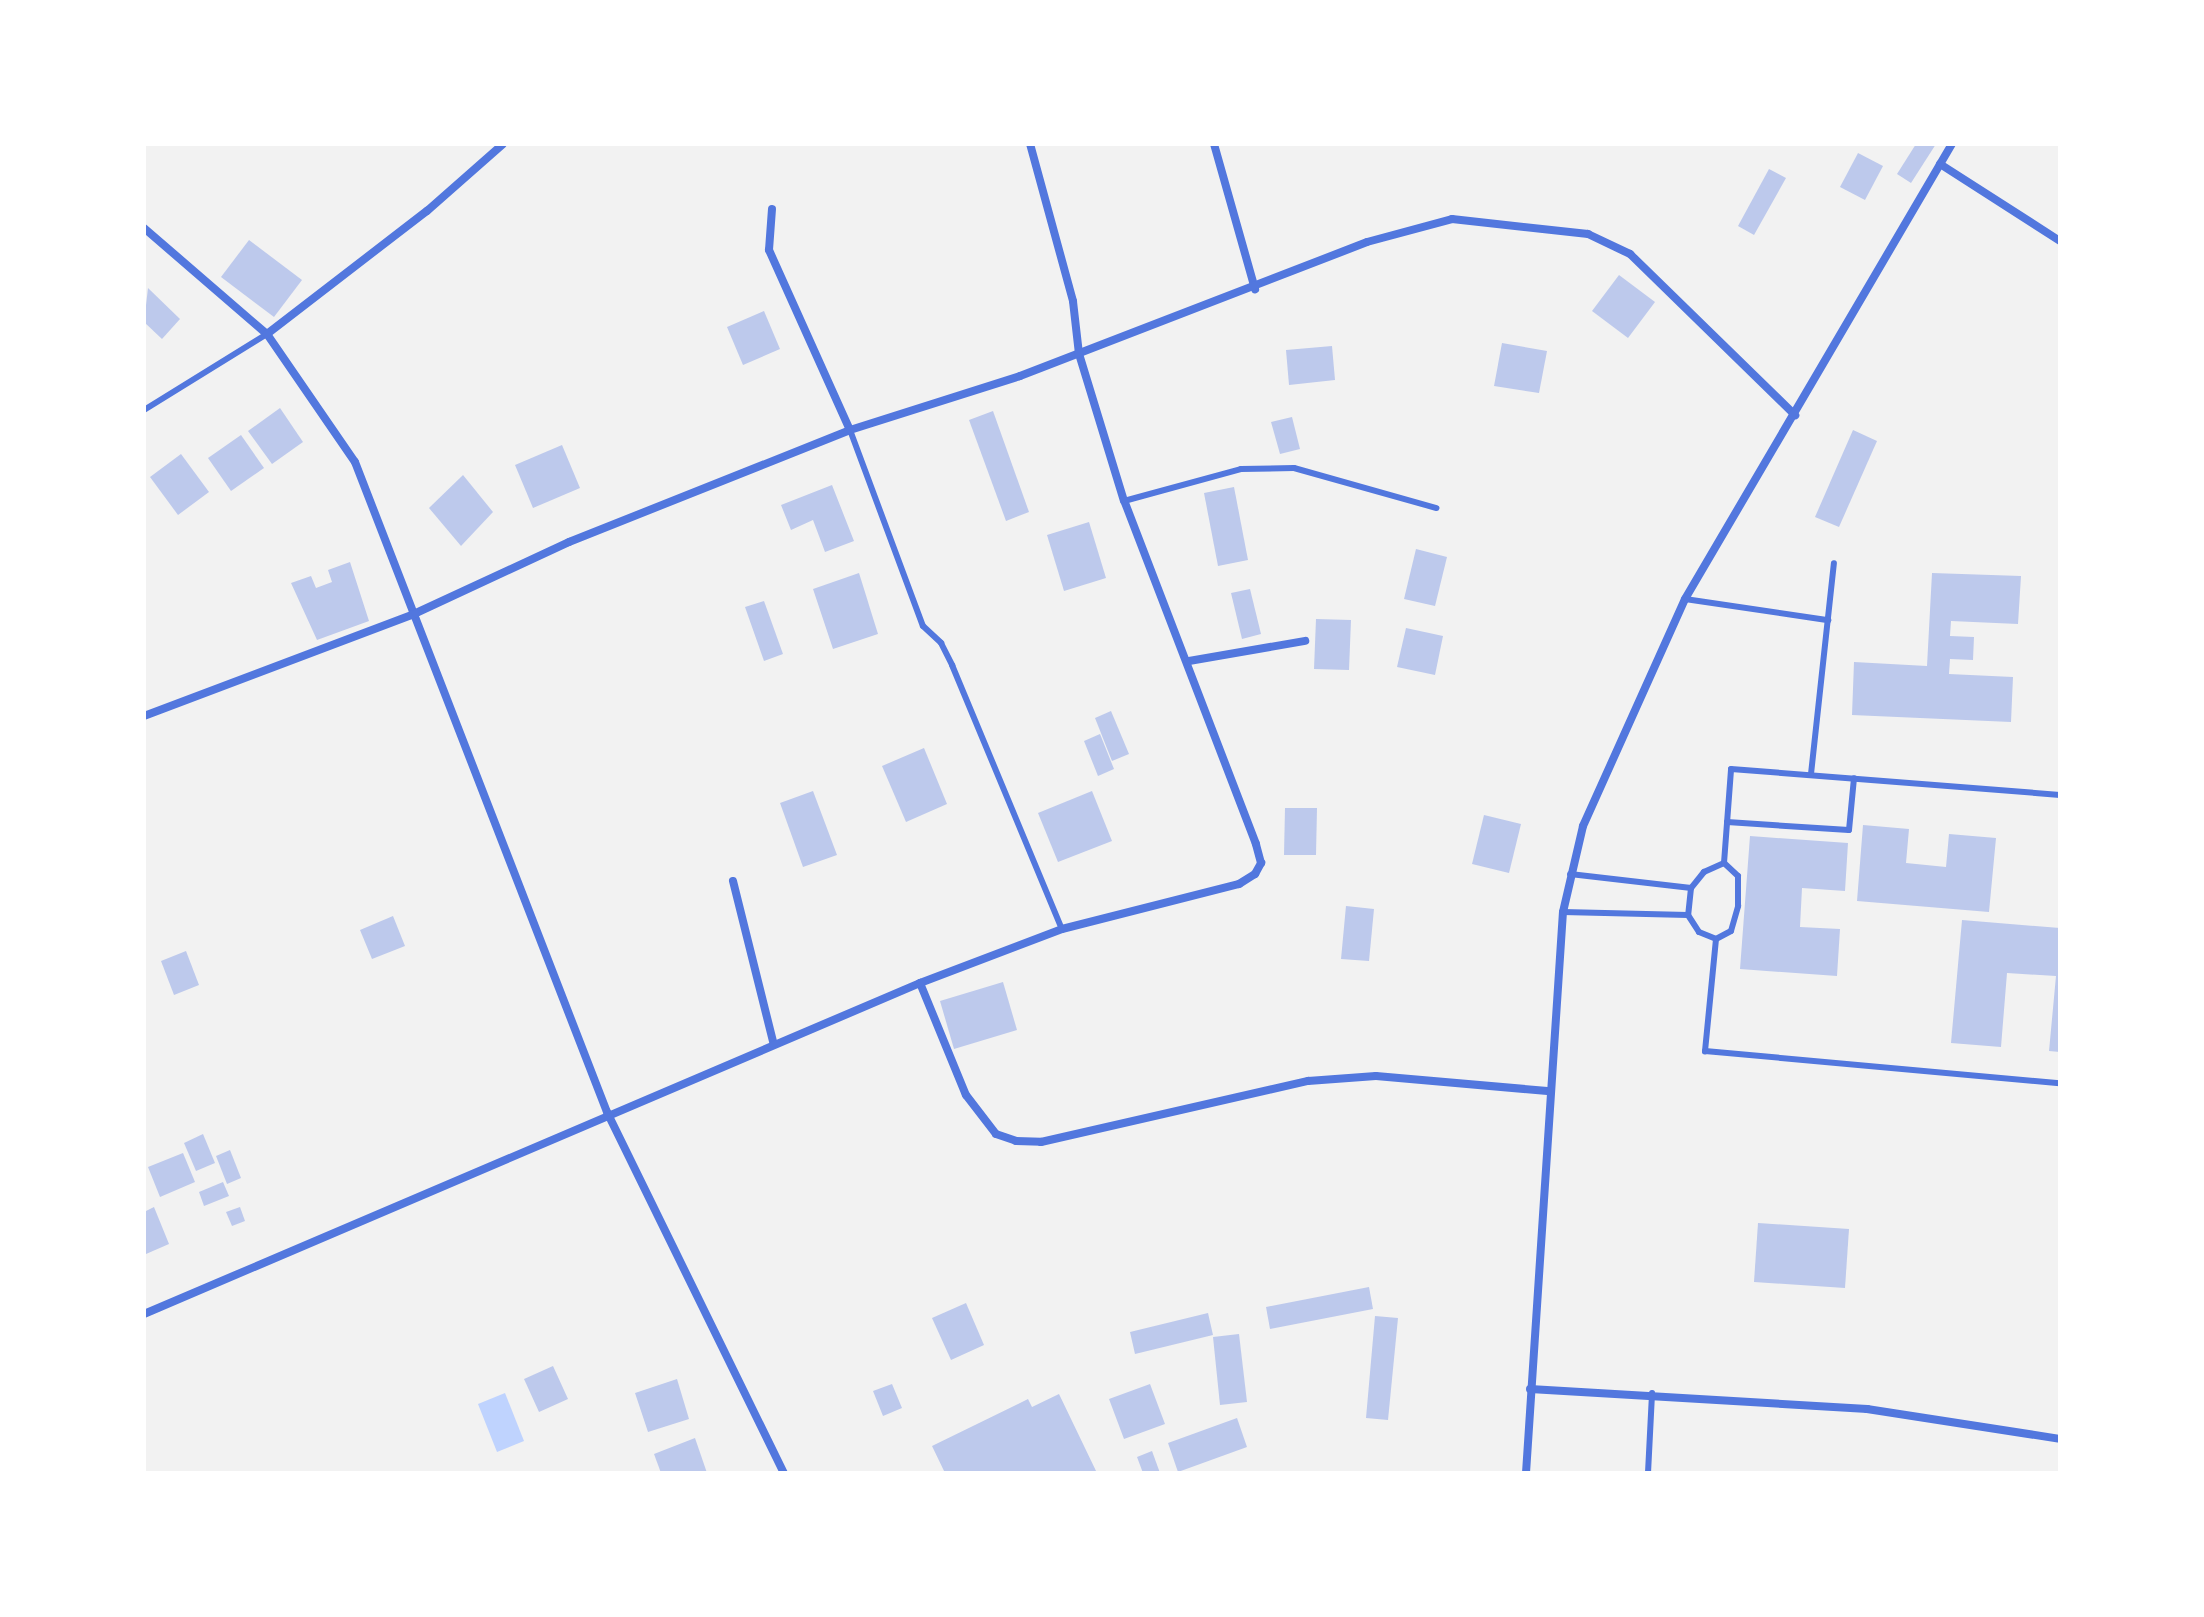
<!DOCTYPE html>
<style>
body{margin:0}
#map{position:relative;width:2204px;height:1617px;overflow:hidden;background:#f2f2f2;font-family:"Asap Condensed",sans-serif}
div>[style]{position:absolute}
.water>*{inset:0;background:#bfd3fe}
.building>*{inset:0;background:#bdc9ec}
.service>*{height:6px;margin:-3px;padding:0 3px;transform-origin:3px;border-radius:3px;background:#5277de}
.minor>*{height:8px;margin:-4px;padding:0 4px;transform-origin:4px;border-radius:4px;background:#5277de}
span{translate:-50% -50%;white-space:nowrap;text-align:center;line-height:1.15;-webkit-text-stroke:6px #fff;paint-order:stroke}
.frame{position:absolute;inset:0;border:146px solid #fff;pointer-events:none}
</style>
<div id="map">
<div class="water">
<i style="clip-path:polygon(505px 1393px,524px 1441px,497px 1452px,478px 1404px)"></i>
</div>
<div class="building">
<i style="clip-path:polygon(1916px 144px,1936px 144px,1911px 183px,1897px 174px)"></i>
<i style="clip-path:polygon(1858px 153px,1883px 166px,1865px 200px,1840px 187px)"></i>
<i style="clip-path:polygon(1769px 169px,1786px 178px,1754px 235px,1738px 226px)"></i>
<i style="clip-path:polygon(249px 240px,302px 280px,274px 317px,221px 277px)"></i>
<i style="clip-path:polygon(1619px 275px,1655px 302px,1628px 338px,1592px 311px)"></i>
<i style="clip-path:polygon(148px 288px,180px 319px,162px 339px,144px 322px)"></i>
<i style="clip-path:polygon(764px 311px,780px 349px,743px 365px,727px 327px)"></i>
<i style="clip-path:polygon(1502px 343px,1547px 351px,1539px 393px,1494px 386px)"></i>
<i style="clip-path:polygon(1332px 346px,1335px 380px,1289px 385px,1286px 350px)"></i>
<i style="clip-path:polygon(280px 408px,303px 442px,272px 464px,248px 431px)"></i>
<i style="clip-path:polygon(993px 411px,1029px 512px,1006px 521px,969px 420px)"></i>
<i style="clip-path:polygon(1292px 417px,1300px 449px,1280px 454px,1271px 422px)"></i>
<i style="clip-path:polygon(1853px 430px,1877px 441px,1839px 527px,1815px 517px)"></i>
<i style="clip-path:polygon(241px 435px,264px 468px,231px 491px,208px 458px)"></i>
<i style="clip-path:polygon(562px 445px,580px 488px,533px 508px,515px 465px)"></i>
<i style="clip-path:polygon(181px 454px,209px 492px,178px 515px,150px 477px)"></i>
<i style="clip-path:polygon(463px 475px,493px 512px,461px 546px,429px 508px)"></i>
<i style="clip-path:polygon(832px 485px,854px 541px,825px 552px,813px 520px,791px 530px,781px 505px)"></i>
<i style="clip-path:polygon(1234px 487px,1248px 560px,1218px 566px,1204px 493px)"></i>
<i style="clip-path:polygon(1089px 522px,1106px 578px,1064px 591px,1047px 535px)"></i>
<i style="clip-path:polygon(1416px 549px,1447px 557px,1435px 606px,1404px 599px)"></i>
<i style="clip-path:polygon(350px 562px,369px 621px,317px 640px,291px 583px,311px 576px,316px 588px,332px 582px,328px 570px)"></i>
<i style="clip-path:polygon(859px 573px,878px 634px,833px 649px,813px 589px)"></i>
<i style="clip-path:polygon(1932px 573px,2021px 576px,2018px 624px,1951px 621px,1950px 636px,1974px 637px,1973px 660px,1950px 659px,1949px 674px,2013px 677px,2011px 722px,1852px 715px,1854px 662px,1927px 666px)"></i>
<i style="clip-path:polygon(1250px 589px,1261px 634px,1242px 639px,1231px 593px)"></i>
<i style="clip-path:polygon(764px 601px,783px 654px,764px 661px,745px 607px)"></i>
<i style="clip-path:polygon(1316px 619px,1351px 620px,1349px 670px,1314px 669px)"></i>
<i style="clip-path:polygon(1406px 628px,1443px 636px,1435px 675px,1397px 667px)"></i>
<i style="clip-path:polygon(1111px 711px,1129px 754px,1112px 761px,1095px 718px)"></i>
<i style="clip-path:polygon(1100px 734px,1114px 769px,1098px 776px,1084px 741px)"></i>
<i style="clip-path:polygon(924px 748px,947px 804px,906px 822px,882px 766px)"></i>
<i style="clip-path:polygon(813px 791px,837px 855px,803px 867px,780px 803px)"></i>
<i style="clip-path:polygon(1092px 791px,1112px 841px,1058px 862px,1038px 813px)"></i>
<i style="clip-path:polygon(1285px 808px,1317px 808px,1316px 855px,1284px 855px)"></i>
<i style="clip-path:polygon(1484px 815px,1521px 824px,1509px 873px,1472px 864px)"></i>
<i style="clip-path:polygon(1863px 825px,1909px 829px,1906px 863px,1946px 867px,1949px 834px,1996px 838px,1989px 912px,1857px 901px)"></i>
<i style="clip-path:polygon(1750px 836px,1848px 843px,1845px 891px,1802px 888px,1800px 927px,1840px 929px,1837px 976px,1740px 969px)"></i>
<i style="clip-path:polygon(1346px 906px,1374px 909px,1369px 961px,1341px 959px)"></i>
<i style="clip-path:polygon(393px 916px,405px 946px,372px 959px,360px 930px)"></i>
<i style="clip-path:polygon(1962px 920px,2060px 928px,2060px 1052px,2049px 1051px,2056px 976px,2007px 973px,2001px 1047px,1951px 1043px)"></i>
<i style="clip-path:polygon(186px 951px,199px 985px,174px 995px,161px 961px)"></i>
<i style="clip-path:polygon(1003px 982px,1017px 1030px,954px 1049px,940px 1001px)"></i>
<i style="clip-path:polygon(203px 1134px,215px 1163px,196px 1171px,184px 1143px)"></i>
<i style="clip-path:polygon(230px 1150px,241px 1178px,227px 1184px,216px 1156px)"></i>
<i style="clip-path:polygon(183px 1153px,195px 1182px,160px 1197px,148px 1167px)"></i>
<i style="clip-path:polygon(223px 1182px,229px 1196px,204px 1206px,199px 1192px)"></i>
<i style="clip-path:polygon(154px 1207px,169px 1244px,146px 1254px,144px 1212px)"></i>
<i style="clip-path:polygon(240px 1207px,245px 1221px,232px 1226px,226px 1212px)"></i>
<i style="clip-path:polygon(1758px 1223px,1849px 1229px,1845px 1288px,1754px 1282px)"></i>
<i style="clip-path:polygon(1369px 1287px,1373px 1309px,1270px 1329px,1266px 1307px)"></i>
<i style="clip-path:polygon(966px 1303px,984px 1345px,951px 1360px,932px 1318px)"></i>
<i style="clip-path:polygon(1208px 1313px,1213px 1335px,1135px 1354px,1130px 1332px)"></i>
<i style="clip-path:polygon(1375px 1316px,1398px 1318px,1388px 1420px,1366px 1418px)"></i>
<i style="clip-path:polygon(1239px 1334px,1247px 1402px,1220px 1405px,1213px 1337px)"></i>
<i style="clip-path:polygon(553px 1366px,568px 1399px,539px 1412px,524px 1379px)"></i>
<i style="clip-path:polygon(677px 1379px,689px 1419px,648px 1432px,635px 1393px)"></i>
<i style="clip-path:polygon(892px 1384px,902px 1408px,883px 1416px,873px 1391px)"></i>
<i style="clip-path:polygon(1150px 1384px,1165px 1424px,1124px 1439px,1109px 1399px)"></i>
<i style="clip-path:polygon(1059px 1394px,1097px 1473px,945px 1473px,932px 1446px,1028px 1399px,1032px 1407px)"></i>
<i style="clip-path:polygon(1237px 1418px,1247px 1447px,1178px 1472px,1168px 1443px)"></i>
<i style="clip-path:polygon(695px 1438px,707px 1473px,661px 1473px,654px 1454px)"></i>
<i style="clip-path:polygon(1152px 1451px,1160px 1473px,1143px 1473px,1137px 1457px)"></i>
</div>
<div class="service">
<i style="left:144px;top:410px;width:145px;rotate:-31.7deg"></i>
<i style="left:850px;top:430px;width:209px;rotate:69.6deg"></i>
<i style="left:923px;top:626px;width:25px;rotate:43deg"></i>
<i style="left:941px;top:643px;width:25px;rotate:63deg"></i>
<i style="left:952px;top:665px;width:286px;rotate:67.4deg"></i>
<i style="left:1124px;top:501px;width:121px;rotate:-15.3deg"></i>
<i style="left:1241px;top:469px;width:53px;rotate:-1.1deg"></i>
<i style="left:1294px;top:468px;width:148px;rotate:15.7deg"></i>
<i style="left:1685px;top:599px;width:145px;rotate:8.4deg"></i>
<i style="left:1811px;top:774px;width:212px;rotate:-83.8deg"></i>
<i style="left:1727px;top:822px;width:122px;rotate:3.8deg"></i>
<i style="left:1849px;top:830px;width:52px;rotate:-84.5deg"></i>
<i style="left:1724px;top:863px;width:22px;rotate:156deg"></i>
<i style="left:1704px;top:872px;width:21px;rotate:129deg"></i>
<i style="left:1691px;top:888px;width:27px;rotate:96deg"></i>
<i style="left:1688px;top:915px;width:20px;rotate:57deg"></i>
<i style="left:1699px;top:932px;width:18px;rotate:22deg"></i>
<i style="left:1716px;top:939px;width:17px;rotate:-28deg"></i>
<i style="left:1731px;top:931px;width:26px;rotate:-74deg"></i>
<i style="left:1738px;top:906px;width:30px;rotate:-90deg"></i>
<i style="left:1738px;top:876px;width:19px;rotate:-137deg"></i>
<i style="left:1724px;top:863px;width:94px;rotate:-85.7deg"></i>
<i style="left:1731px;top:769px;width:330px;rotate:4.5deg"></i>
<i style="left:1570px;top:874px;width:122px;rotate:6.6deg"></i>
<i style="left:1563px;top:912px;width:125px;rotate:1.4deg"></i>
<i style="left:1716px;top:939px;width:113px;rotate:95.6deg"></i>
<i style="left:1705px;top:1051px;width:356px;rotate:5.2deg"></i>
<i style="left:1648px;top:1473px;width:80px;rotate:-87.1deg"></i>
</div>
<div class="minor">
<i style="left:1214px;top:144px;width:151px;rotate:74.2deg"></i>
<i style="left:1940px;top:164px;width:143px;rotate:32.7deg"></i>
<i style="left:772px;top:209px;width:41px;rotate:94.2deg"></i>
<i style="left:769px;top:250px;width:197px;rotate:65.8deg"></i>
<i style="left:144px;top:228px;width:162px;rotate:40.8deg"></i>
<i style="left:267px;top:334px;width:155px;rotate:55.5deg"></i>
<i style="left:355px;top:462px;width:697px;rotate:68.81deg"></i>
<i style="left:607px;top:1112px;width:402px;rotate:63.9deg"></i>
<i style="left:267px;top:334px;width:202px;rotate:-37.6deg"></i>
<i style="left:427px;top:211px;width:101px;rotate:-41.4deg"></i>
<i style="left:1189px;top:661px;width:118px;rotate:-9.8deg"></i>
<i style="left:144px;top:716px;width:291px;rotate:-20.7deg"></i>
<i style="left:416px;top:613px;width:169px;rotate:-24.9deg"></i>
<i style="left:569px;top:542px;width:302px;rotate:-21.7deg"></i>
<i style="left:850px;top:430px;width:178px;rotate:-17.6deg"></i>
<i style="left:1020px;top:376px;width:372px;rotate:-21.1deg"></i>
<i style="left:1367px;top:242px;width:88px;rotate:-15.1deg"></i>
<i style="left:1452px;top:219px;width:137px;rotate:6.3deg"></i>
<i style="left:1588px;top:234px;width:47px;rotate:25.5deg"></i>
<i style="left:1630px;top:254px;width:231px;rotate:44.3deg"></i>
<i style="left:733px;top:881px;width:166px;rotate:76deg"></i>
<i style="left:920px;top:983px;width:121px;rotate:67.7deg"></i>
<i style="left:966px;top:1095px;width:49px;rotate:52.4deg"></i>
<i style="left:996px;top:1134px;width:21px;rotate:19deg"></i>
<i style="left:1016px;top:1141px;width:25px;rotate:2deg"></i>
<i style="left:1041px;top:1142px;width:274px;rotate:-12.9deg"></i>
<i style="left:1308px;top:1081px;width:68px;rotate:-4.2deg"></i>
<i style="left:1376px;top:1076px;width:172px;rotate:5deg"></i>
<i style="left:144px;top:1314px;width:844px;rotate:-23.1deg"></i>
<i style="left:920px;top:983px;width:152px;rotate:-20.8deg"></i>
<i style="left:1062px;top:929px;width:183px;rotate:-14.3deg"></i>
<i style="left:1239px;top:884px;width:19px;rotate:-32deg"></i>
<i style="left:1255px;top:874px;width:13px;rotate:-61deg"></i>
<i style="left:1261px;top:863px;width:20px;rotate:-105deg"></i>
<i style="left:1256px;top:844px;width:368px;rotate:-111deg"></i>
<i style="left:1124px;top:501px;width:154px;rotate:-107deg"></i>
<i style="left:1079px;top:354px;width:53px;rotate:-96.5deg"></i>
<i style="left:1073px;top:301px;width:163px;rotate:-105.3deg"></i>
<i style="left:1530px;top:1389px;width:338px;rotate:3.4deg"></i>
<i style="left:1867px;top:1409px;width:195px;rotate:8.8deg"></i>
<i style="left:1526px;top:1473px;width:562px;rotate:-86.23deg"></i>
<i style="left:1563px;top:912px;width:88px;rotate:-76.9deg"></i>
<i style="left:1583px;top:826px;width:249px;rotate:-65.8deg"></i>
<i style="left:1685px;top:599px;width:528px;rotate:-59.6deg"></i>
</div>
<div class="frame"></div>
</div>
